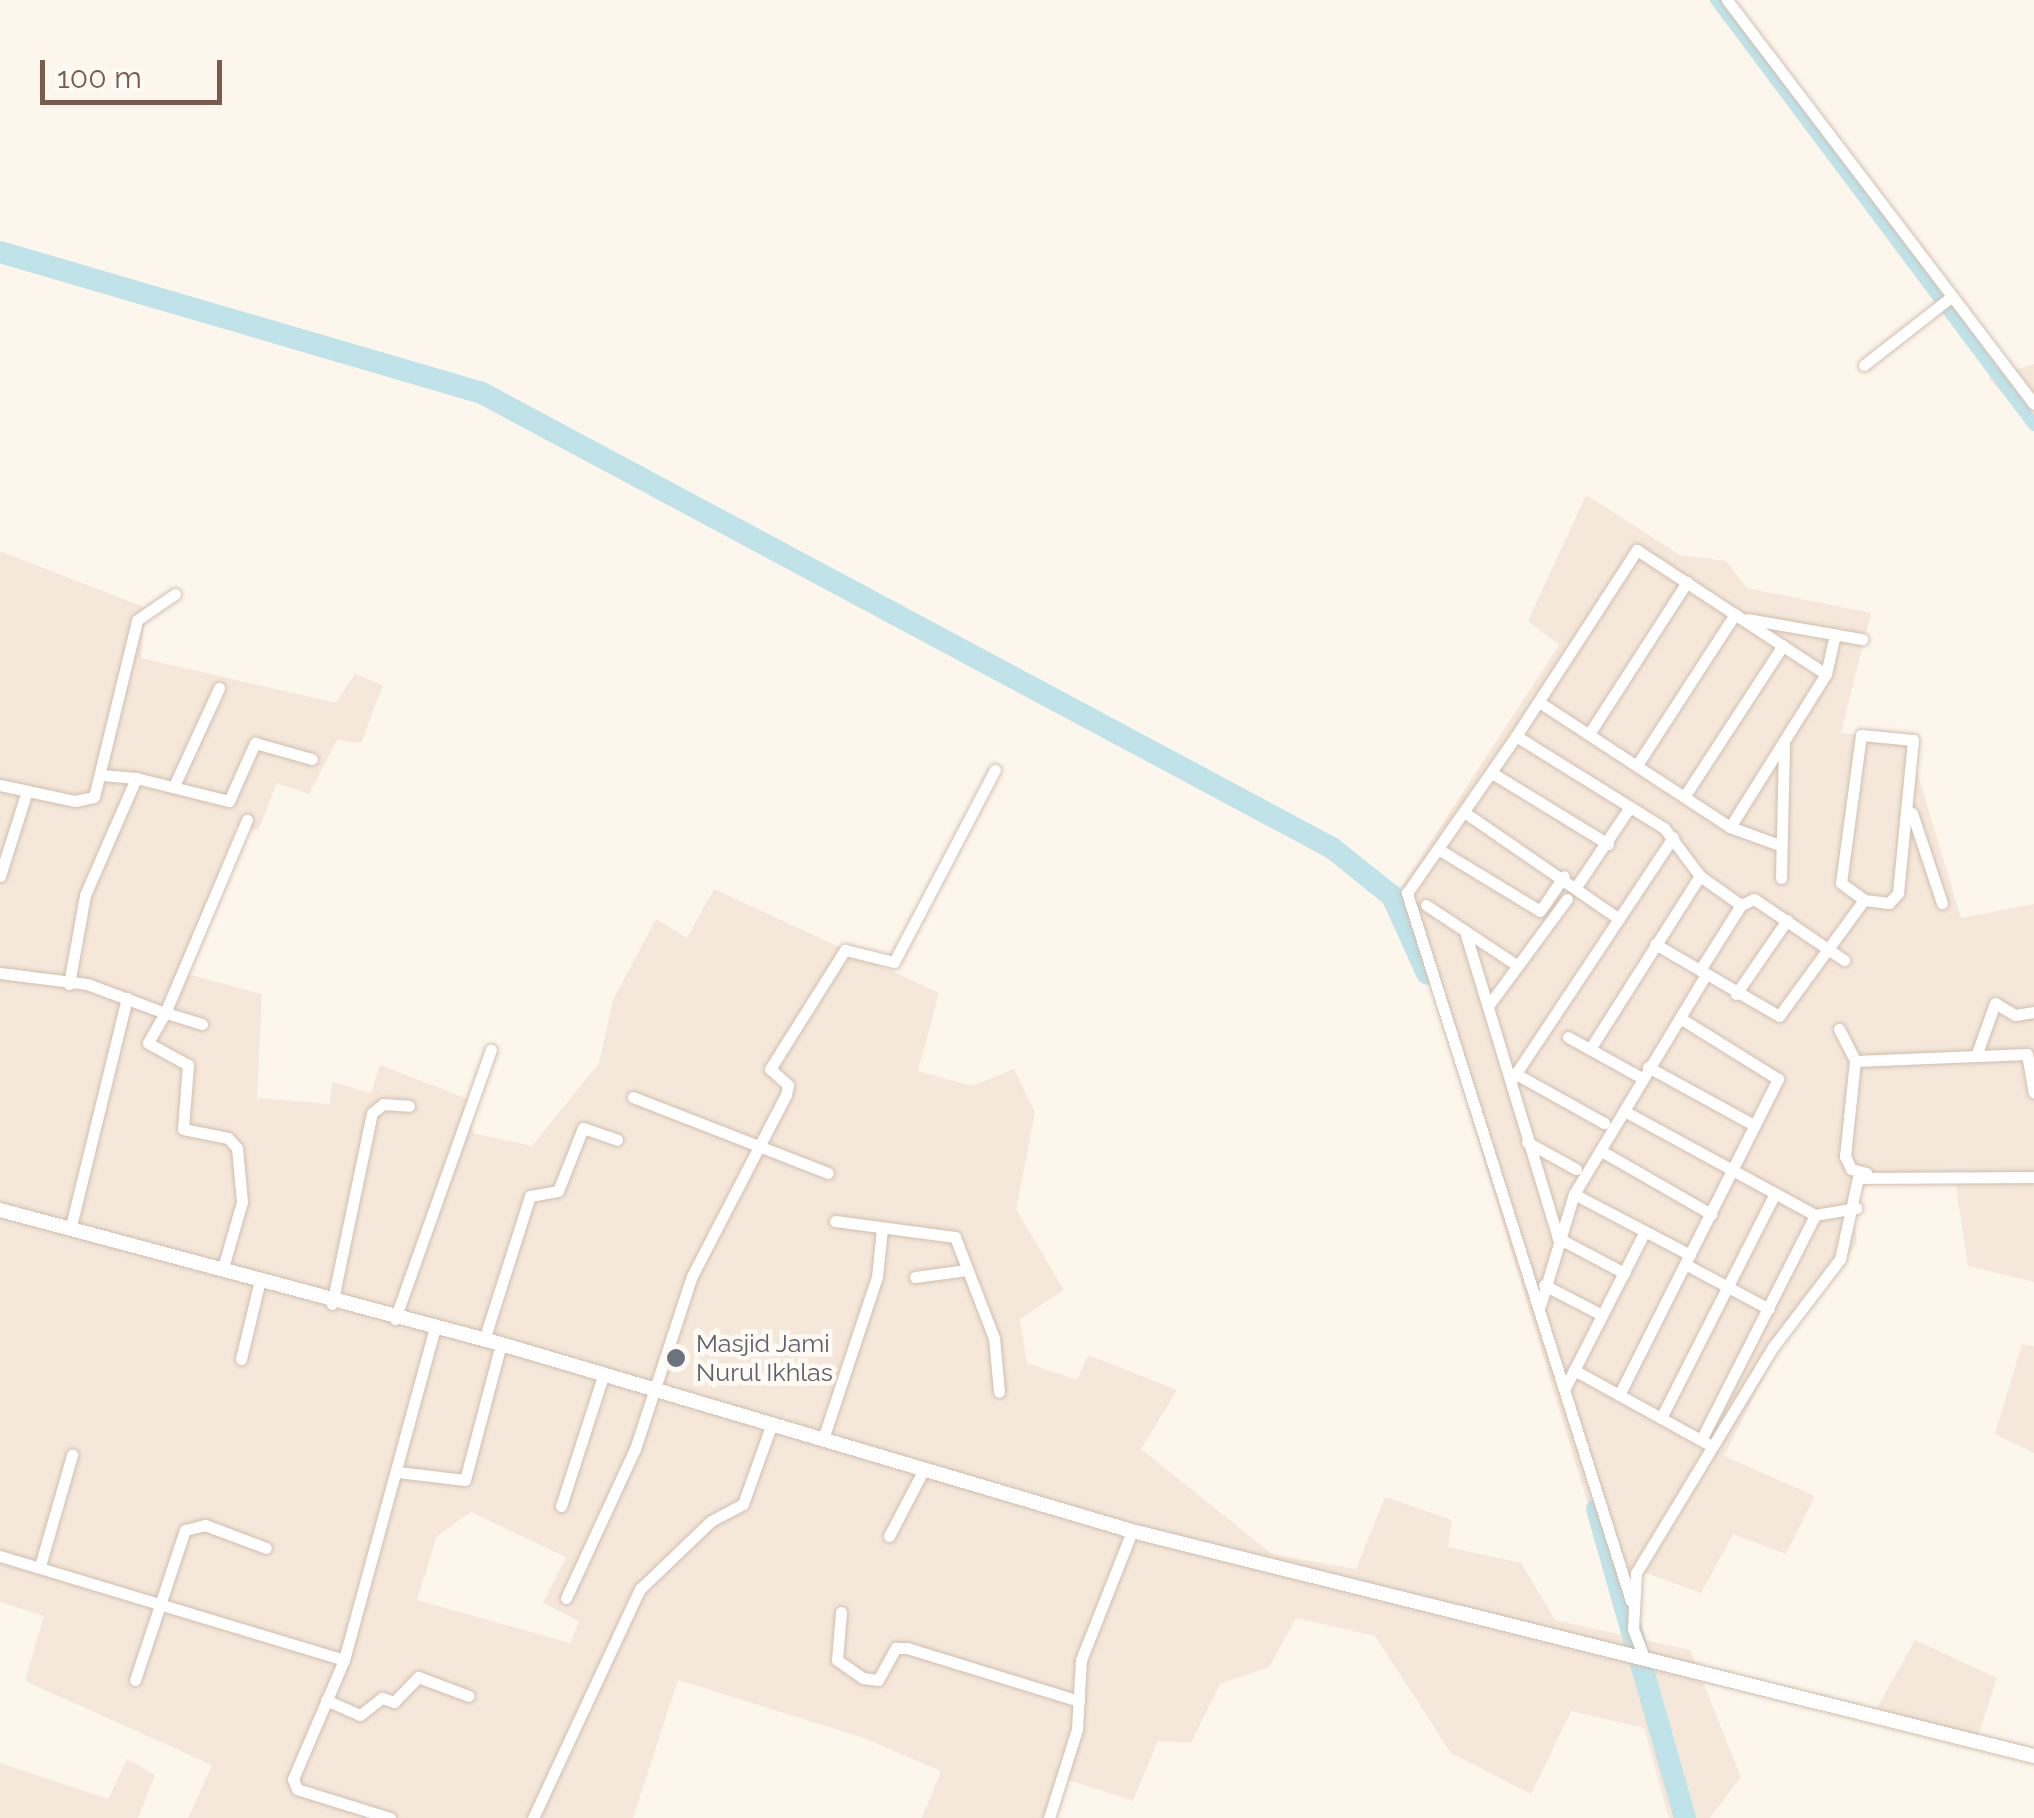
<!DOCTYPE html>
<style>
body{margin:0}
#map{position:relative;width:2034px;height:1818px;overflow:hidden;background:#fdf6ec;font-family:Raleway,sans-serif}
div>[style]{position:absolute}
.residential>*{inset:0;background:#f5e8da}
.canal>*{height:12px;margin:-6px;padding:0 6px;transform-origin:6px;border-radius:6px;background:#bfe3e8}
.river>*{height:22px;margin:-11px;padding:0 11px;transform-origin:11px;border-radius:11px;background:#bfe3e8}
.roads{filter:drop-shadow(0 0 2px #d1beb0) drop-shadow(0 0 2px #d1beb0)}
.minor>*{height:11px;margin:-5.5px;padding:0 5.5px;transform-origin:5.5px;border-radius:5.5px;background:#fff}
.tertiary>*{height:14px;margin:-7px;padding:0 7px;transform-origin:7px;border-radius:7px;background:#fff}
.dots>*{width:28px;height:28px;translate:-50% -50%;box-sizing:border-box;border:5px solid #fffaf3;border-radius:50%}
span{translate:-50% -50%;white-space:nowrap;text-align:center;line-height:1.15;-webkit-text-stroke:9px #fffaf3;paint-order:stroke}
.worship-label{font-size:25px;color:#5b616d}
.left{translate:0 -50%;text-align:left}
.scale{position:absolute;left:40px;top:60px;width:182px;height:45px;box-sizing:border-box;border:5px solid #7a5c4d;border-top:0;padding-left:12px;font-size:30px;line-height:35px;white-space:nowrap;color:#7a5c4d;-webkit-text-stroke:8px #fffaf3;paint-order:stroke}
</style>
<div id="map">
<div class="residential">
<i style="clip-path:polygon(2034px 364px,2034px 427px,1988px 378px)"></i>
<i style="clip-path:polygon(1586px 495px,1680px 555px,1726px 561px,1747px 588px,1871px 613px,1841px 733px,1908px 742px,1961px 918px,2034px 904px,2034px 1282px,1968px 1266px,1955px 1180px,1851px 1183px,1857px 1243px,1784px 1337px,1724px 1456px,1815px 1496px,1786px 1554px,1733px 1534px,1701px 1593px,1632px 1568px,1610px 1577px,1419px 946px,1392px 901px,1559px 645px,1528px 621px)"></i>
<i style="clip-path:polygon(evenodd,0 551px,146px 608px,141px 658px,336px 703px,355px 674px,383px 685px,361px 743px,337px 740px,309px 794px,277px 783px,258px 831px,236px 825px,207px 930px,180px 972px,262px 994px,257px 1098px,330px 1104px,332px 1082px,371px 1093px,380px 1065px,468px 1099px,473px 1133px,532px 1146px,599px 1063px,613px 1000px,656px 919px,687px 938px,714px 889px,939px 993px,918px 1071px,972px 1086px,1014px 1069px,1035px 1113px,1016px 1209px,1064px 1290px,1020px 1319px,1027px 1363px,1077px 1380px,1088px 1355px,1177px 1390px,1141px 1449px,1272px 1554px,1356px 1569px,1385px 1497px,1452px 1520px,1448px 1547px,1521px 1563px,1555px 1620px,1690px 1650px,1741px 1777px,1710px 1818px,1669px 1818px,1644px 1728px,1571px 1711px,1531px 1794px,1451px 1753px,1375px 1636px,1296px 1618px,1269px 1667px,1220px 1684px,1191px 1743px,1158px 1741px,1133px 1801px,1069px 1780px,1053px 1818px,922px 1818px,941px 1771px,861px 1737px,678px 1680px,633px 1818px,188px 1818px,212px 1765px,25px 1681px,44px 1616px,0 1602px,0 551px,471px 1512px,566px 1557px,543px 1603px,579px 1621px,570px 1643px,417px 1600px,437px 1536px,471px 1512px)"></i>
<i style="clip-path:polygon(2022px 1344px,2034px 1346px,2034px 1453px,1995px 1434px)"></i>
<i style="clip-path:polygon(1915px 1640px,1997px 1678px,1978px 1736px,1877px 1708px)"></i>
<i style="clip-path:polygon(127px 1759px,155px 1775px,138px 1818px,0 1818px,0 1763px,108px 1799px)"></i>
</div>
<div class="canal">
<i style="left:1716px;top:0;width:531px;rotate:53.19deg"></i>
</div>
<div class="river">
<i style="left:0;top:252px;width:500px;rotate:16.3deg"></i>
<i style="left:480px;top:392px;width:966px;rotate:28.16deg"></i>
<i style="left:1332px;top:848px;width:77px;rotate:38.7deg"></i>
<i style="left:1392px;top:896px;width:85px;rotate:65.6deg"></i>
<i style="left:1597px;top:1509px;width:321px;rotate:74.1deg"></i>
</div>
<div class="roads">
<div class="minor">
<i style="left:1727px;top:0;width:507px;rotate:52.77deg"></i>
<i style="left:1864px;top:365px;width:110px;rotate:-38deg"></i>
<i style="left:1748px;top:619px;width:116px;rotate:10deg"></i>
<i style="left:1539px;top:702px;width:228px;rotate:33.2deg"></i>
<i style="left:1730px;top:827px;width:55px;rotate:20.1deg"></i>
<i style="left:1589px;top:734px;width:181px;rotate:-57.2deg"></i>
<i style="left:1516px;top:736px;width:222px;rotate:-57deg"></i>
<i style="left:1637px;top:550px;width:226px;rotate:33.3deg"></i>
<i style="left:1637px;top:765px;width:180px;rotate:-57deg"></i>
<i style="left:1492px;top:773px;width:136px;rotate:31.5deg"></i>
<i style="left:102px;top:775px;width:34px;rotate:5deg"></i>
<i style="left:0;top:785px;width:77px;rotate:12deg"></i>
<i style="left:75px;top:801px;width:19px;rotate:-12deg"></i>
<i style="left:94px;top:797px;width:182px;rotate:-76.3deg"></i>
<i style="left:137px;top:620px;width:46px;rotate:-34.4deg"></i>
<i style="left:174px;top:786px;width:108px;rotate:-65.3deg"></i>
<i style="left:1684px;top:797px;width:181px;rotate:-56.9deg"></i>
<i style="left:1464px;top:812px;width:188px;rotate:34.6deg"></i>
<i style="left:1912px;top:813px;width:95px;rotate:71.6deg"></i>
<i style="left:1730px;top:827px;width:181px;rotate:-57.9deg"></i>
<i style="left:1826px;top:674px;width:41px;rotate:-77.3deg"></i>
<i style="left:1438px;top:849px;width:119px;rotate:31.3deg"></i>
<i style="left:1540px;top:911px;width:42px;rotate:-55.6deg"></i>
<i style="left:0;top:876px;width:89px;rotate:-72.4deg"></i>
<i style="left:1781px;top:878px;width:133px;rotate:-88.7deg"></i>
<i style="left:1578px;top:884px;width:93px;rotate:-56deg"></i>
<i style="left:1426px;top:905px;width:110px;rotate:33.5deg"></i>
<i style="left:1466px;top:935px;width:317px;rotate:73.1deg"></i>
<i style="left:1558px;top:1238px;width:75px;rotate:27.9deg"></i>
<i style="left:1655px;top:944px;width:143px;rotate:30.1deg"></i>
<i style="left:1779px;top:1016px;width:144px;rotate:-53.8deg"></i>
<i style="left:1864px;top:900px;width:25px;rotate:7deg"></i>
<i style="left:1889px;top:903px;width:13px;rotate:-48deg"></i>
<i style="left:1898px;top:893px;width:154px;rotate:-84.4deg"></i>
<i style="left:1913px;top:740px;width:52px;rotate:-174.5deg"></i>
<i style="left:1861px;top:735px;width:149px;rotate:97.7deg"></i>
<i style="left:1841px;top:883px;width:29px;rotate:36deg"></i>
<i style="left:1700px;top:970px;width:77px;rotate:-57.8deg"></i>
<i style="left:0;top:973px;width:88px;rotate:7.2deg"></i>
<i style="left:87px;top:984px;width:83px;rotate:20.4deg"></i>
<i style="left:165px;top:1013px;width:210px;rotate:-67deg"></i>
<i style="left:69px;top:984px;width:90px;rotate:-79.8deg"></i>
<i style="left:85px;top:895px;width:128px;rotate:-66.4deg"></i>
<i style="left:136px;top:778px;width:96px;rotate:13.9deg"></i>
<i style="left:229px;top:801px;width:64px;rotate:-65.9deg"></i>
<i style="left:255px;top:743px;width:59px;rotate:15.7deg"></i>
<i style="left:1736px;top:994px;width:90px;rotate:-55.4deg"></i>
<i style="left:1488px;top:1006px;width:133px;rotate:-53.6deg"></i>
<i style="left:202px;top:1024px;width:39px;rotate:-163deg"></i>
<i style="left:165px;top:1013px;width:34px;rotate:120deg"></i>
<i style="left:148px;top:1043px;width:46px;rotate:28.8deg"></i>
<i style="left:188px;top:1065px;width:64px;rotate:94.5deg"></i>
<i style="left:183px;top:1129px;width:46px;rotate:11.3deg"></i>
<i style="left:228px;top:1138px;width:13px;rotate:48deg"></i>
<i style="left:237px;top:1148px;width:54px;rotate:84.7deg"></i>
<i style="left:242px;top:1202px;width:69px;rotate:106.1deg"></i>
<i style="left:1839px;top:1029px;width:36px;rotate:63deg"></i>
<i style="left:1855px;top:1061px;width:172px;rotate:-2.3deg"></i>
<i style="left:2027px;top:1054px;width:39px;rotate:80deg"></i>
<i style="left:1568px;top:1037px;width:85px;rotate:29deg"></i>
<i style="left:1590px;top:1049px;width:205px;rotate:-57.6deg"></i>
<i style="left:1976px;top:1056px;width:56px;rotate:-70.3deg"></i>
<i style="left:1995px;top:1003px;width:23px;rotate:31deg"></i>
<i style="left:2015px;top:1015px;width:19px;rotate:-9deg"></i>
<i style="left:1855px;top:1061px;width:96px;rotate:96deg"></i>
<i style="left:1845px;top:1156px;width:14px;rotate:65deg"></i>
<i style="left:1851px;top:1169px;width:16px;rotate:15deg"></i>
<i style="left:1648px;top:1067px;width:121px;rotate:28.7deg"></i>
<i style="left:1516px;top:1074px;width:101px;rotate:29.1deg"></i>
<i style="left:1513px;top:1078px;width:289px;rotate:-56.4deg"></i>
<i style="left:633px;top:1097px;width:209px;rotate:21.3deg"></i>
<i style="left:1626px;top:1112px;width:215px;rotate:28.6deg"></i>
<i style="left:1527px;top:1142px;width:56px;rotate:28.9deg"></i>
<i style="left:1603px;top:1152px;width:125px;rotate:29.9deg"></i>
<i style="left:1574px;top:1194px;width:131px;rotate:27.7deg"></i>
<i style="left:835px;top:1221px;width:121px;rotate:7.6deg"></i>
<i style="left:955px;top:1237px;width:108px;rotate:68.9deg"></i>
<i style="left:994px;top:1338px;width:54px;rotate:84.7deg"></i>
<i style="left:70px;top:1230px;width:239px;rotate:-76.2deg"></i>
<i style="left:1685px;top:1264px;width:95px;rotate:28.2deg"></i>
<i style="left:915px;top:1277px;width:52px;rotate:-7.7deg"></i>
<i style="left:1544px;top:1285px;width:65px;rotate:27.3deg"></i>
<i style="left:1541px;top:1303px;width:114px;rotate:-73.2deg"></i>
<i style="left:1574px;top:1194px;width:257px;rotate:-59deg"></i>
<i style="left:332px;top:1304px;width:195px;rotate:-78.2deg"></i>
<i style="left:372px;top:1113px;width:14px;rotate:-39deg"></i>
<i style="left:383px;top:1104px;width:26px;rotate:4deg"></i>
<i style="left:395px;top:1319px;width:286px;rotate:-70.4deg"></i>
<i style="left:484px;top:1340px;width:151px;rotate:-72.3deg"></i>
<i style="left:530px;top:1196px;width:28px;rotate:-10deg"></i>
<i style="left:558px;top:1191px;width:68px;rotate:-68.4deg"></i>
<i style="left:583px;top:1128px;width:36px;rotate:19deg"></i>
<i style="left:241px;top:1359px;width:77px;rotate:-76.5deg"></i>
<i style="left:1574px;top:1370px;width:153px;rotate:28.9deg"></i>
<i style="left:1565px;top:1388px;width:176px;rotate:-63deg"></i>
<i style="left:1619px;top:1395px;width:354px;rotate:-63.3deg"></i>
<i style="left:1778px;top:1079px;width:115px;rotate:-148.1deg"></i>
<i style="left:1661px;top:1418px;width:252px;rotate:-63.1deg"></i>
<i style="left:823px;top:1439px;width:171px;rotate:-71.6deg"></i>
<i style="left:877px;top:1277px;width:48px;rotate:-84.1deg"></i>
<i style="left:1701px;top:1440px;width:252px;rotate:-63.1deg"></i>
<i style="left:1815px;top:1215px;width:42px;rotate:-9.7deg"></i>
<i style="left:398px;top:1472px;width:67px;rotate:6.8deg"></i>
<i style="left:465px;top:1480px;width:141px;rotate:-75.2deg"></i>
<i style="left:561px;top:1506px;width:140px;rotate:-72.1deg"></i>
<i style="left:889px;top:1536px;width:76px;rotate:-62.4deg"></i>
<i style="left:0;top:1556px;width:359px;rotate:16.8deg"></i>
<i style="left:40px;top:1566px;width:116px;rotate:-73.9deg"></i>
<i style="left:566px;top:1598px;width:164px;rotate:-65.2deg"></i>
<i style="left:635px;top:1449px;width:182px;rotate:-71.8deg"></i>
<i style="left:692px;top:1276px;width:204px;rotate:-62.6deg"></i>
<i style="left:786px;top:1095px;width:10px;rotate:-79deg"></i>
<i style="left:788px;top:1085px;width:24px;rotate:-138deg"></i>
<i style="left:770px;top:1069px;width:141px;rotate:-57.8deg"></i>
<i style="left:845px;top:950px;width:50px;rotate:13.8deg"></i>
<i style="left:894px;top:962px;width:217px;rotate:-62.3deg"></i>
<i style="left:1631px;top:1601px;width:743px;rotate:-107.56deg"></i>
<i style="left:1407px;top:893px;width:191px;rotate:-55.2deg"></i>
<i style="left:1516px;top:736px;width:174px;rotate:31.9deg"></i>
<i style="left:1664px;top:828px;width:60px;rotate:53.1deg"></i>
<i style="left:1700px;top:876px;width:50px;rotate:35.3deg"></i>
<i style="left:1741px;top:905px;width:14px;rotate:-25deg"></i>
<i style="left:1754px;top:899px;width:109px;rotate:34.1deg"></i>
<i style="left:841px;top:1612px;width:48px;rotate:94.8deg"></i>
<i style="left:837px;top:1660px;width:32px;rotate:35deg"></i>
<i style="left:863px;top:1678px;width:15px;rotate:8deg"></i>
<i style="left:878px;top:1680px;width:37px;rotate:-61deg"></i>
<i style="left:896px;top:1648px;width:11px"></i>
<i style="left:907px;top:1648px;width:180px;rotate:17.1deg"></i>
<i style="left:1645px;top:1660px;width:33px;rotate:-111deg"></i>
<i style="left:1633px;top:1629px;width:56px;rotate:-86.9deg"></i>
<i style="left:1636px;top:1573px;width:264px;rotate:-58.8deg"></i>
<i style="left:1773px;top:1347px;width:111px;rotate:-52.7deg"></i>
<i style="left:1840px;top:1259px;width:83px;rotate:-77.5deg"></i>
<i style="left:1858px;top:1178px;width:176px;rotate:-0.3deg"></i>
<i style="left:135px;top:1680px;width:158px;rotate:-71.6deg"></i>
<i style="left:185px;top:1530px;width:21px;rotate:-14deg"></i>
<i style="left:205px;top:1525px;width:65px;rotate:20.7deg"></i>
<i style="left:326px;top:1700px;width:37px;rotate:24deg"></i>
<i style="left:360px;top:1715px;width:28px;rotate:-38deg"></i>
<i style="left:382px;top:1698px;width:13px;rotate:18deg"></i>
<i style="left:394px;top:1702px;width:35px;rotate:-46deg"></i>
<i style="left:418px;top:1677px;width:54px;rotate:20.4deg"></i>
<i style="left:390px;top:1818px;width:97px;rotate:-162.7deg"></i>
<i style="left:297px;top:1789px;width:11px;rotate:-112deg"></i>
<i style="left:293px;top:1779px;width:129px;rotate:-66.8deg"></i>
<i style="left:344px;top:1660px;width:342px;rotate:-74.7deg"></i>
<i style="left:533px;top:1818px;width:253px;rotate:-65deg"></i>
<i style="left:640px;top:1589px;width:98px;rotate:-43.8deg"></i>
<i style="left:711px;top:1521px;width:36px;rotate:-28deg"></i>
<i style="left:743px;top:1504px;width:86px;rotate:-70.3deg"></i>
<i style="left:1049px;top:1818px;width:93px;rotate:-72.5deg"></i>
<i style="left:1077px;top:1729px;width:69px;rotate:-86.7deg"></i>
<i style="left:1081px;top:1660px;width:139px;rotate:-68.4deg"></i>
</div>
<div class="tertiary">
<i style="left:0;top:1210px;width:519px;rotate:14.97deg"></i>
<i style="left:501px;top:1344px;width:658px;rotate:16.51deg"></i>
<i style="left:1132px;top:1531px;width:930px;rotate:14.01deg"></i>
</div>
</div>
<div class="dots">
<i style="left:676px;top:1358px;background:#6b7280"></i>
</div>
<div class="worship-label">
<span class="left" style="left:696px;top:1358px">Masjid Jami<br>Nurul Ikhlas</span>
</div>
<div class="scale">100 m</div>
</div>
